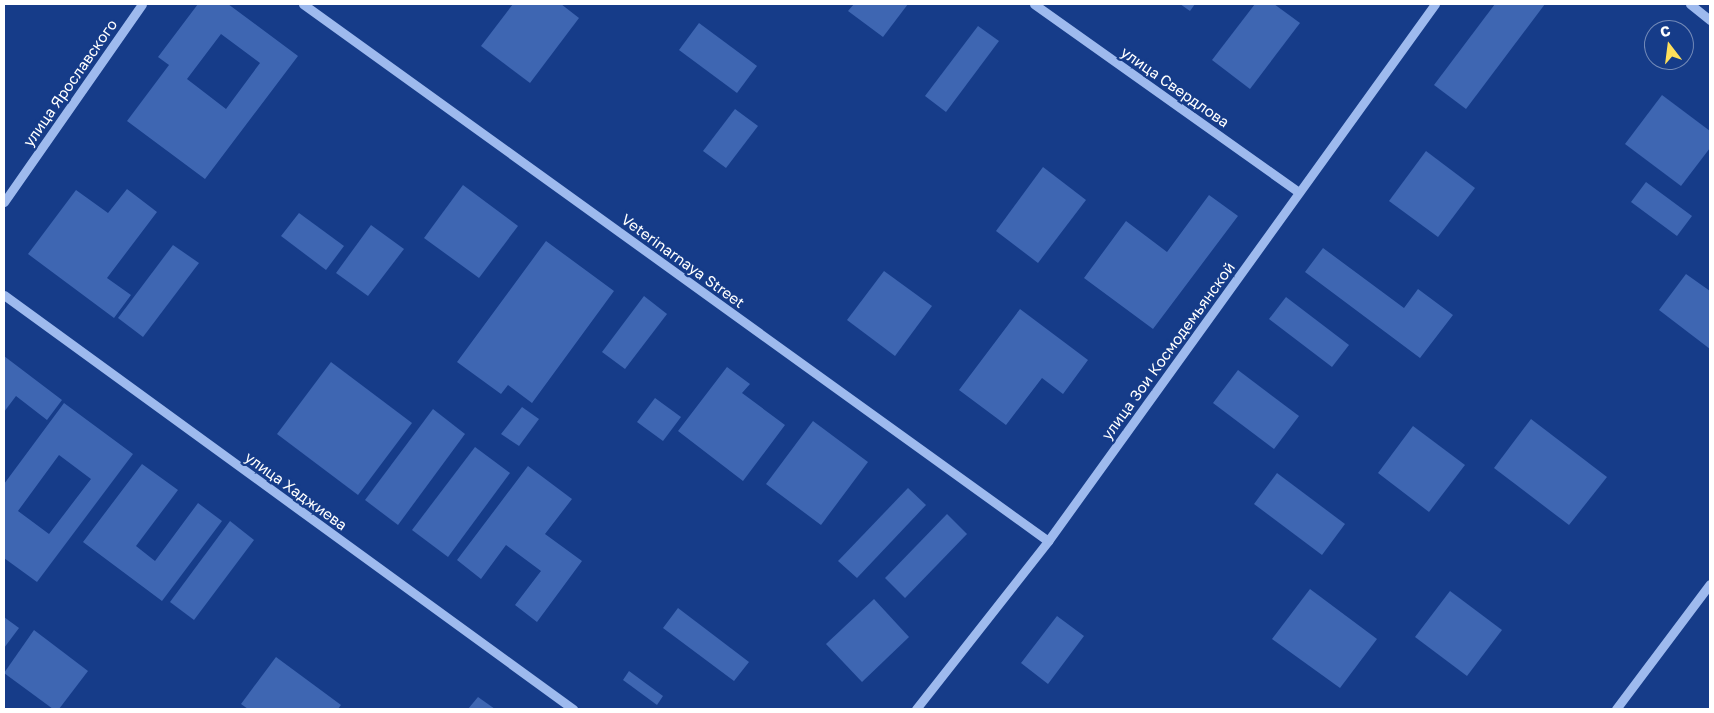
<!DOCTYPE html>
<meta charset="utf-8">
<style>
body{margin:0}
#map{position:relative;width:1714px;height:713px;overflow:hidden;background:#163c89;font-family:"Golos Text",sans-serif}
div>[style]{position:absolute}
.building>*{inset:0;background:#3e66b2}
.minor>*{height:9px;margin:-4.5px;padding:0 4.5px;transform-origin:4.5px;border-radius:4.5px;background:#9ebaee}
span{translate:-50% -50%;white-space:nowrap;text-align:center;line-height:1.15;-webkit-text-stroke:4.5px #163c89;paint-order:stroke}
.street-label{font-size:15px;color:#fff}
.frame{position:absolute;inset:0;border:5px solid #fff;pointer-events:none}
.north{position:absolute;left:1644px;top:20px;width:50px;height:50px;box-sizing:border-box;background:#163c89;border:1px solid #738ab8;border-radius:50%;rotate:345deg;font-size:14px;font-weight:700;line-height:20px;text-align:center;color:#fff}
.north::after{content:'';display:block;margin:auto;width:18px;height:22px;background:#ffe05b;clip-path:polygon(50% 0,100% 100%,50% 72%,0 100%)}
</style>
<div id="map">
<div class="building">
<i style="clip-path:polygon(evenodd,198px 4px,228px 4px,298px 56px,205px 179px,127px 121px,169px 65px,158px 57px,198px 4px,221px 34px,260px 63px,226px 109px,187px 79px,221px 34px)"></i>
<i style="clip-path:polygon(513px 4px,561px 4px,579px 18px,530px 83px,481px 46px)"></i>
<i style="clip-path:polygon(854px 4px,908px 4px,883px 37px,848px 11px)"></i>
<i style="clip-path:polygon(1180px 4px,1195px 4px,1190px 11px)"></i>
<i style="clip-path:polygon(1255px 4px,1274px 4px,1300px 23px,1250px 89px,1212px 60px)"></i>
<i style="clip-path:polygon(1495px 4px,1545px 4px,1466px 109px,1434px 85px)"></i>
<i style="clip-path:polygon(699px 23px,757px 66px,737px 93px,679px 50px)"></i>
<i style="clip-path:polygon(978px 26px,999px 41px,946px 112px,925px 96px)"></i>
<i style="clip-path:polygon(1662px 95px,1710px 131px,1710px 148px,1681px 186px,1625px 144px)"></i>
<i style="clip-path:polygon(735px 109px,758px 126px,726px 168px,703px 151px)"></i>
<i style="clip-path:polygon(1426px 151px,1475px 188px,1438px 237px,1389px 201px)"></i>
<i style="clip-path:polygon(1043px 167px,1086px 200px,1038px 263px,996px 231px)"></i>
<i style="clip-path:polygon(1646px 182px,1692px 216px,1677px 236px,1631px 202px)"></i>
<i style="clip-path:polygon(463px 185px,518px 226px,479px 278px,424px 238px)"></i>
<i style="clip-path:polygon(127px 189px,157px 212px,107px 278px,131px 295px,114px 318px,28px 254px,76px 190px,108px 213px)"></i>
<i style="clip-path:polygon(1209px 195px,1238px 216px,1153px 329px,1084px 278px,1126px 221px,1167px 252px)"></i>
<i style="clip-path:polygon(299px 213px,344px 246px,326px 270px,281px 236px)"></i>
<i style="clip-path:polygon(371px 225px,404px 249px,368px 296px,336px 273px)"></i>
<i style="clip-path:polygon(546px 241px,614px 291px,532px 403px,508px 385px,501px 394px,457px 362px)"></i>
<i style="clip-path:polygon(173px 245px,199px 263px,143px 337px,118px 318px)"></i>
<i style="clip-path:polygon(1323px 248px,1404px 308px,1418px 289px,1453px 315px,1420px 358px,1305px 272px)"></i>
<i style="clip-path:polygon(884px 271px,932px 306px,895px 356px,847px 320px)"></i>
<i style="clip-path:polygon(1686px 274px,1710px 291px,1710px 349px,1659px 310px)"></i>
<i style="clip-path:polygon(644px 296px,667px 314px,625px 369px,602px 352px)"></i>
<i style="clip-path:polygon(1286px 297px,1349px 345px,1332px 367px,1269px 319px)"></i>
<i style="clip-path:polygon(1020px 309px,1088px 360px,1063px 394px,1042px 378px,1006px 425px,959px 390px)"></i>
<i style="clip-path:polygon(4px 356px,62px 400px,47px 420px,16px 396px,4px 412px)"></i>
<i style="clip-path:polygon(331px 362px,412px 423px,358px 495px,277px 434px)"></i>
<i style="clip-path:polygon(727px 367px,750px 384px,742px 393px,785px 425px,743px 481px,678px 431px)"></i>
<i style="clip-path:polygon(1238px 370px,1299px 416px,1274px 449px,1213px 403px)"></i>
<i style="clip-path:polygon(655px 398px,681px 417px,663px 441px,637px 422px)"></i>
<i style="clip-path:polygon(evenodd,64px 403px,133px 454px,37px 582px,4px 558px,4px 484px,64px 403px,59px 455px,91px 479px,49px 534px,18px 511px,59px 455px)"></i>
<i style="clip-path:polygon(522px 407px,539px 419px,519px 446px,501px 434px)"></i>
<i style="clip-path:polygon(433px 409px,465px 434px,398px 525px,365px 500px)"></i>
<i style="clip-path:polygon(1531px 419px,1607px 477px,1569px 525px,1494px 468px)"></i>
<i style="clip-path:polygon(813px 421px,868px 462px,821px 525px,766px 484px)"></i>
<i style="clip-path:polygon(1413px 426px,1465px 465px,1429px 512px,1378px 473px)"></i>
<i style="clip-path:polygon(475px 447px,510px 473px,448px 557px,412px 530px)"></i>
<i style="clip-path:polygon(142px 464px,178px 490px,136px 546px,155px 561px,198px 503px,222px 521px,162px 601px,83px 542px)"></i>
<i style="clip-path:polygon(528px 466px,572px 499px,545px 534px,582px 561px,537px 622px,515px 605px,541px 571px,506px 545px,481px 579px,457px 560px)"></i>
<i style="clip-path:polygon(1277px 473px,1345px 524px,1322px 555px,1254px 504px)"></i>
<i style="clip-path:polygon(908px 488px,926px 505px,857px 578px,838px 561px)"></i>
<i style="clip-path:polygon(947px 514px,967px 534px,905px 598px,885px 578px)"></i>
<i style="clip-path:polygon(230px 521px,254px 540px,194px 620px,170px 602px)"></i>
<i style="clip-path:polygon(1310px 589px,1377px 639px,1340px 688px,1272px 639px)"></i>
<i style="clip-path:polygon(1450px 591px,1502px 630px,1467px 676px,1415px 637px)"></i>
<i style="clip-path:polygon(874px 599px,909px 637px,862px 682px,826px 644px)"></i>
<i style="clip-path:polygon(678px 608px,749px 662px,734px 681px,663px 628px)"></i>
<i style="clip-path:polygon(1057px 616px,1084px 636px,1048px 684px,1021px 663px)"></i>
<i style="clip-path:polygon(4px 617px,19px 628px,4px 648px)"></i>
<i style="clip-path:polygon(34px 630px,88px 671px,59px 709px,53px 709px,4px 673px)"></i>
<i style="clip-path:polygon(276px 657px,341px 705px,338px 709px,248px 709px,241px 704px)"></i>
<i style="clip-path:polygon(629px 671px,663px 696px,657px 705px,623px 680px)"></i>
<i style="clip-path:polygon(478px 697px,495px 709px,468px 709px)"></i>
</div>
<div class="minor">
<i style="left:303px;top:4px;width:918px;rotate:35.78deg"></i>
<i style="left:1034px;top:4px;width:325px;rotate:35.4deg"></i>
<i style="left:1690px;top:4px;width:26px;rotate:39deg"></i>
<i style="left:4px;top:202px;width:241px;rotate:-55.1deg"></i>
<i style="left:4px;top:295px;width:704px;rotate:36.04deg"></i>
<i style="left:916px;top:709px;width:214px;rotate:-51.8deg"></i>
<i style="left:1048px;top:541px;width:662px;rotate:-54.22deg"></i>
<i style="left:1616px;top:709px;width:156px;rotate:-53.1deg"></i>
</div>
<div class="street-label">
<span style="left:70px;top:83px;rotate:-55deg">улица Ярославского</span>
<span style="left:1175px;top:87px;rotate:35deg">улица Свердлова</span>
<span style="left:683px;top:261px;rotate:36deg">Veterinarnaya Street</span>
<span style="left:1168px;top:351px;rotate:-54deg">улица Зои Космодемьянской</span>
<span style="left:296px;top:491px;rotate:36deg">улица Хаджиева</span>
</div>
<div class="frame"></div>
<div class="north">С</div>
</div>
